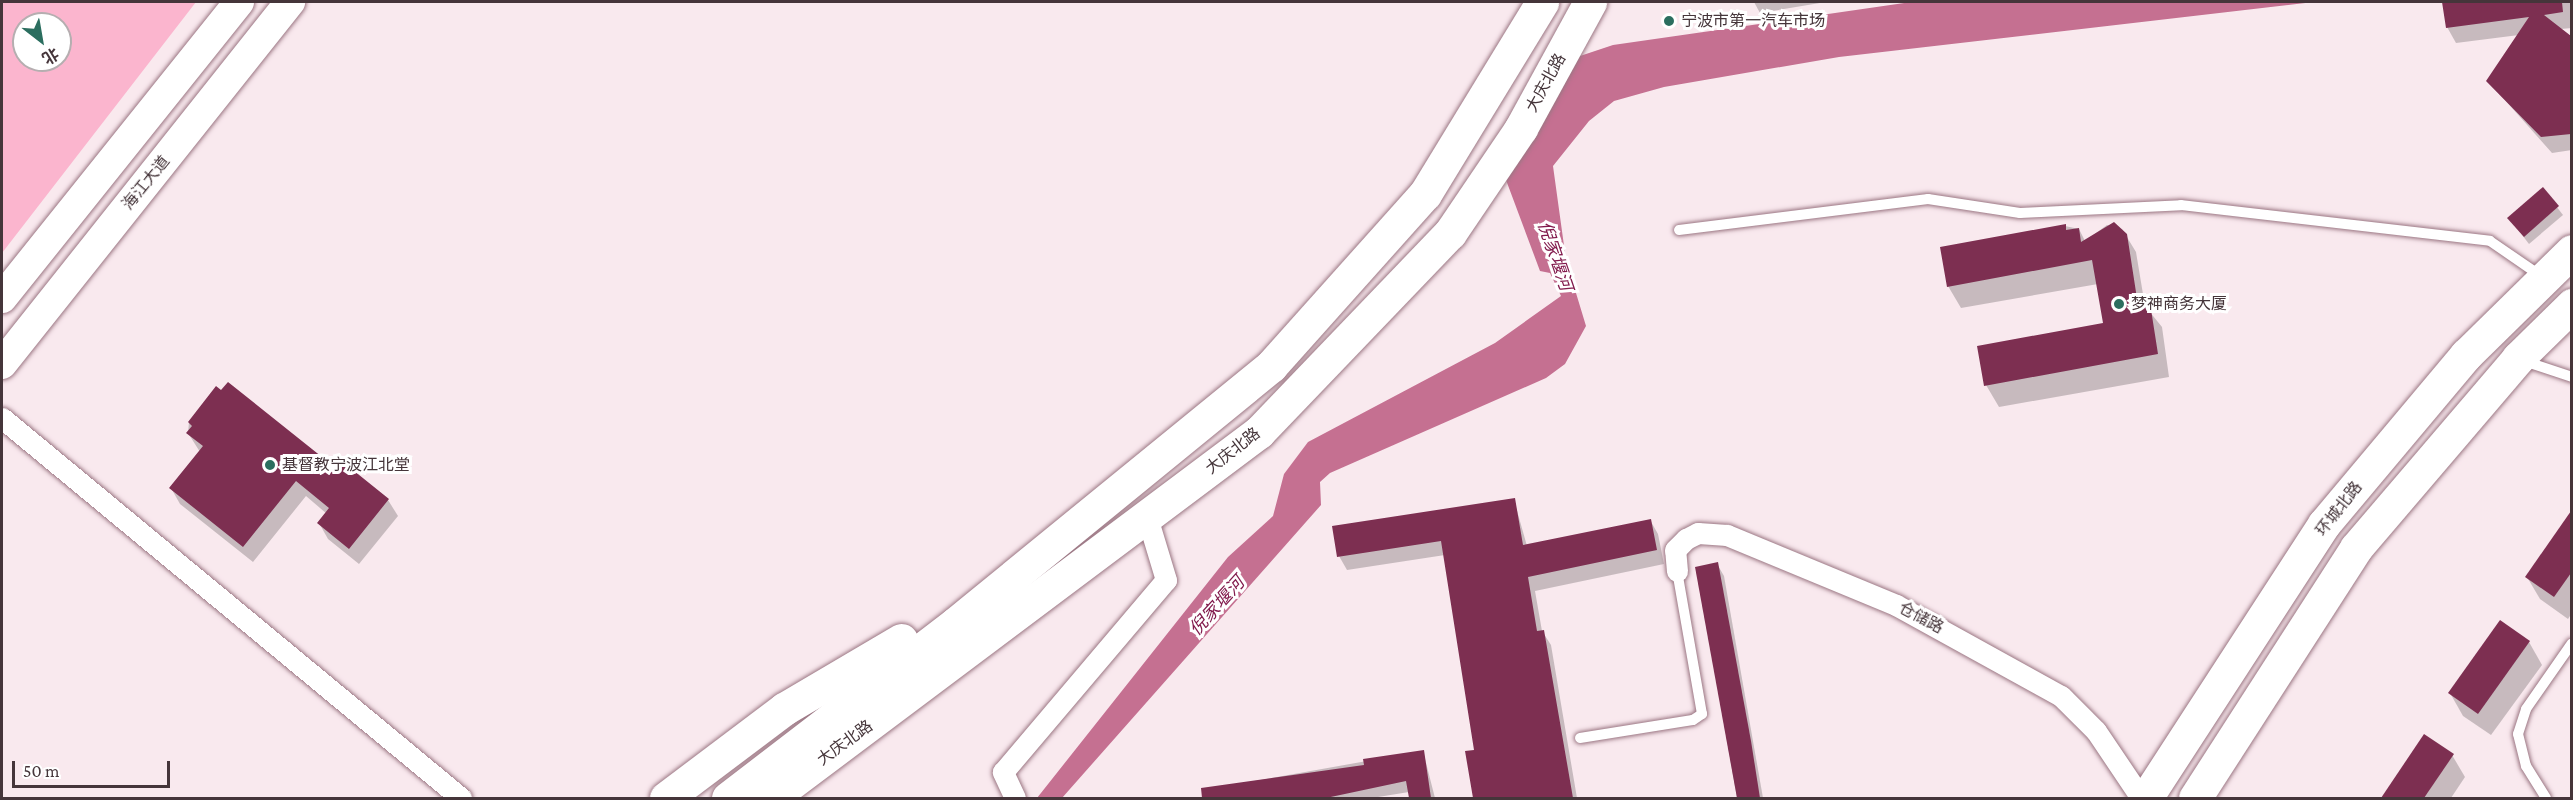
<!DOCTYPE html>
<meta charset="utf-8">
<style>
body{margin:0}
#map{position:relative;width:2573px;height:800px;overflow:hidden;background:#f9e9ee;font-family:"Crimson Pro","Noto Sans SC",serif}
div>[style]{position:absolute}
.green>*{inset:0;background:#fbb5ce}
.water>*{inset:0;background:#c57091}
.shadow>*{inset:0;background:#0003}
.building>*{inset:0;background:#7d2f51}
.roads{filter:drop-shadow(0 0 2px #9b7683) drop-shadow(0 0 2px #9b7683)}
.lane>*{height:10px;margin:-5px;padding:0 5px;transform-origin:5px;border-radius:5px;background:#fff}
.street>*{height:21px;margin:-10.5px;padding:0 10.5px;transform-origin:10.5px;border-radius:10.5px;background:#fff}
.secondary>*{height:30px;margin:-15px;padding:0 15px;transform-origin:15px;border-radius:15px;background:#fff}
.primary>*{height:33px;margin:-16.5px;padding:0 16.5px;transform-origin:16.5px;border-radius:16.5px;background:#fff}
.dots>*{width:16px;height:16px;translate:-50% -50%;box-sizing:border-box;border:3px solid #fff;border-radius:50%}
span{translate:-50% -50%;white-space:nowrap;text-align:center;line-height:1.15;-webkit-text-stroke:6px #fff;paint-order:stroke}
.poi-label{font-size:16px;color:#45353a}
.left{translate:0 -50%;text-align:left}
.street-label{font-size:16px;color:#45353a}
.water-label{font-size:18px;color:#821b4d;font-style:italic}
.frame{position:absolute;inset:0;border:3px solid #45353a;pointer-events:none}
.north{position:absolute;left:12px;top:12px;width:60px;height:60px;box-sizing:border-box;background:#fff;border:2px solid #b5aeb0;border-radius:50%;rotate:149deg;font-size:16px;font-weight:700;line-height:24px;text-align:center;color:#45353a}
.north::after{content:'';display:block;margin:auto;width:21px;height:27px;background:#2b6e5f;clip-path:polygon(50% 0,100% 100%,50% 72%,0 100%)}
.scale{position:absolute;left:12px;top:761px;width:158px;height:27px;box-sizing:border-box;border:3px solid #45353a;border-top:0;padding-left:8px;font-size:18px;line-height:21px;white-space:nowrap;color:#45353a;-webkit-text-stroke:4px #fff;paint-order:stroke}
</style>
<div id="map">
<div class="green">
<i style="clip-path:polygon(evenodd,2px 2px,196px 2px,2px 253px,2px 2px,24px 24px,60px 24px,60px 60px,24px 60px,24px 24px)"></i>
</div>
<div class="water">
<i style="clip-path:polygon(1911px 2px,2314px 2px,1839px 57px,1664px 87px,1614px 101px,1589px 121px,1553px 166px,1566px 260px,1586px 326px,1565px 364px,1546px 378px,1330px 473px,1320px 482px,1321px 505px,1062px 798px,1037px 798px,1228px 557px,1273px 516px,1284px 474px,1308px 442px,1495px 343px,1561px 296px,1550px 273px,1540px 271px,1506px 180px,1580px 56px,1613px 45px)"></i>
</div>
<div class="shadow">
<i style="clip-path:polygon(1754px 2px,1826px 2px,1760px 13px)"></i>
<i style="clip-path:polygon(2444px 2px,2572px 2px,2572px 28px,2561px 29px,2572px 38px,2572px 150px,2552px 153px,2488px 81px,2519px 35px,2456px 43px,2447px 27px)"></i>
<i style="clip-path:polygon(2543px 189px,2563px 215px,2529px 244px,2509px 218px)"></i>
<i style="clip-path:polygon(2107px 225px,2122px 229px,2136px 252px,2145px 306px,2162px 327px,2169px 377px,1999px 407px,1986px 385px,2104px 324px,2098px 284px,1961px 308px,1948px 286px,2065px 226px,2079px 229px,2085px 241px)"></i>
<i style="clip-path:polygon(189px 422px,332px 467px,338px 460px,388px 500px,398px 516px,359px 564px,328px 539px,319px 523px,327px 514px,306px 496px,253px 562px,180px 504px,171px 488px,200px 452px,188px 433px)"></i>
<i style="clip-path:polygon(1514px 500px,1527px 546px,1650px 520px,1658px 534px,1664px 564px,1535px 591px,1542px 631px,1551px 645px,1577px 798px,1474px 798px,1467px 752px,1476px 751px,1445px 555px,1347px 570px,1339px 556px)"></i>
<i style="clip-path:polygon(2572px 514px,2572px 613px,2568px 619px,2540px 599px,2527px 577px)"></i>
<i style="clip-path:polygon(1717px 564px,1724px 576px,1763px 798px,1737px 798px,1697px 568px)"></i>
<i style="clip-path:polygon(2529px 642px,2542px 665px,2491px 735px,2463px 716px,2450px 693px)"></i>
<i style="clip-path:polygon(2425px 736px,2452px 755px,2465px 777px,2451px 798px,2383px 798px)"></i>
<i style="clip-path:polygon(1423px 751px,1435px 798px,1410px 798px,1409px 792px,1372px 798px,1233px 798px,1232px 785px)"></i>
</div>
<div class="building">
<i style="clip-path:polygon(2442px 2px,2562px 2px,2563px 12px,2544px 15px,2571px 36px,2571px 134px,2541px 137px,2486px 81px,2529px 17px,2446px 28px)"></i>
<i style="clip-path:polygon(2543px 187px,2559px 206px,2524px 237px,2507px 218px)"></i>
<i style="clip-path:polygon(2114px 222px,2127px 234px,2138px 305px,2150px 303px,2158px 354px,1984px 386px,1977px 346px,2103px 323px,2092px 260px,1947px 287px,1940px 247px,2066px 224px,2066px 230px,2079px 228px,2081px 242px)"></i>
<i style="clip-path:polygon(228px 382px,332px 465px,338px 458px,389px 499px,349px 549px,317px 523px,329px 508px,296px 481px,243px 547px,169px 488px,203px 446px,186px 433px,192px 426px,188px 422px,216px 386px,221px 390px)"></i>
<i style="clip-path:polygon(1515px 498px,1523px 545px,1651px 519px,1657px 550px,1528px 577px,1537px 631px,1544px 630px,1573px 798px,1473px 798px,1465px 751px,1474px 750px,1441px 541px,1337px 557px,1332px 526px)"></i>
<i style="clip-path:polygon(2571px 511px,2571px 573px,2554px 597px,2525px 577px)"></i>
<i style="clip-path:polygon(1718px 562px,1751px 741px,1760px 798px,1737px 798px,1695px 567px)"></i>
<i style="clip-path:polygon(2500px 620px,2530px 641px,2478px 714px,2448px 693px)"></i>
<i style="clip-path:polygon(2424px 734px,2454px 754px,2424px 798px,2381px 798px)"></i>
<i style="clip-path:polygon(1424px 750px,1431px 798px,1409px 798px,1406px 781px,1326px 798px,1202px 798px,1201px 788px,1364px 765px,1363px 759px)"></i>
</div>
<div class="roads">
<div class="lane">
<i style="left:1679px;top:230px;width:251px;rotate:-7.1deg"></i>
<i style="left:1928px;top:199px;width:93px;rotate:8.7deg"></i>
<i style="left:2020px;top:213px;width:161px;rotate:-2.8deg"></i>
<i style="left:2181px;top:205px;width:311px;rotate:6.6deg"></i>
<i style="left:2490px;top:241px;width:62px;rotate:34.5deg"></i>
<i style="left:2521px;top:360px;width:54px;rotate:18.4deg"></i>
<i style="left:1580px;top:738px;width:114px;rotate:-9.1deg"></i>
<i style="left:1693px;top:720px;width:11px;rotate:-34deg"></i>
<i style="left:1702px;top:714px;width:145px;rotate:-99.9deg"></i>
<i style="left:2546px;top:798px;width:38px;rotate:-122deg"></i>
<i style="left:2526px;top:766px;width:33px;rotate:-104deg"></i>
<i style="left:2518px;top:734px;width:26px;rotate:-72deg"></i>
<i style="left:2526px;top:709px;width:80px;rotate:-55.1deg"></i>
</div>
<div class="street">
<i style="left:2px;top:418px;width:596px;rotate:39.62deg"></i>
<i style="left:1677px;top:571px;width:21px;rotate:-95deg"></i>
<i style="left:1675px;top:550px;width:16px;rotate:-45deg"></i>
<i style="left:1686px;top:539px;width:13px;rotate:-27deg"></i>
<i style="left:1698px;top:533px;width:29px;rotate:4deg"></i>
<i style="left:1727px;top:535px;width:183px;rotate:22.5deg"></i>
<i style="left:1896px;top:605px;width:188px;rotate:28.9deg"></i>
<i style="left:2061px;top:696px;width:49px;rotate:45deg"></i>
<i style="left:2096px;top:731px;width:81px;rotate:56.1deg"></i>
<i style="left:1015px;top:798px;width:29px;rotate:-115deg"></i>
<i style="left:1003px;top:772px;width:252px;rotate:-49.7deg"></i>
<i style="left:1166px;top:580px;width:66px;rotate:-106.8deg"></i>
</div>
<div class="secondary">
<i style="left:2px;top:298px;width:379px;rotate:-51.3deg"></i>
<i style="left:2px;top:364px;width:463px;rotate:-51.5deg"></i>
</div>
<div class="primary">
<i style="left:666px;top:798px;width:148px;rotate:-37deg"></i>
<i style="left:784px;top:709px;width:136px;rotate:-30.5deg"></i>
<i style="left:728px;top:798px;width:287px;rotate:-37.5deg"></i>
<i style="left:956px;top:623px;width:407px;rotate:-39.2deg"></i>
<i style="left:1271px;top:366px;width:231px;rotate:-48.2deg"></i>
<i style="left:1425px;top:194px;width:225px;rotate:-58.6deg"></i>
<i style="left:771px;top:798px;width:610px;rotate:-36.87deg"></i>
<i style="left:1259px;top:432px;width:276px;rotate:-46.2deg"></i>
<i style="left:1450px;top:233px;width:127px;rotate:-55.9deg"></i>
<i style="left:1521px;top:128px;width:144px;rotate:-61.3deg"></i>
<i style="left:2146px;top:798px;width:327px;rotate:-57deg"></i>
<i style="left:2324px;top:524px;width:221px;rotate:-50deg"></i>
<i style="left:2466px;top:355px;width:148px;rotate:-44.5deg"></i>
<i style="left:2195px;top:798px;width:297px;rotate:-57.2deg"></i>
<i style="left:2356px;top:548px;width:250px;rotate:-49.5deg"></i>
<i style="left:2518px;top:358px;width:76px;rotate:-44.5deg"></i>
</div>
</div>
<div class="dots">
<i style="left:1669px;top:21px;background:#2b6e5f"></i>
<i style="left:2119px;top:304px;background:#2b6e5f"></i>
<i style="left:270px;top:465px;background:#2b6e5f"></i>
</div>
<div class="poi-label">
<span class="left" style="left:1681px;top:21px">宁波市第一汽车市场</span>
<span class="left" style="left:2131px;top:304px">梦神商务大厦</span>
<span class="left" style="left:282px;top:465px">基督教宁波江北堂</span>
</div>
<div class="street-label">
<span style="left:1546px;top:83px;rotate:-61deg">大庆北路</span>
<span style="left:146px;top:183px;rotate:-51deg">海江大道</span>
<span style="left:1233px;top:451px;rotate:-38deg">大庆北路</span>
<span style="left:2339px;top:509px;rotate:-52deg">环城北路</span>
<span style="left:1921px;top:618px;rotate:28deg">仓储路</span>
<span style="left:845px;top:743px;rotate:-36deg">大庆北路</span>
</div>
<div class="water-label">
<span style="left:1555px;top:256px;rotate:71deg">倪家堰河</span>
<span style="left:1217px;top:606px;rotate:-48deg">倪家堰河</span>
</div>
<div class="frame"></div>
<div class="north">北</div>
<div class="scale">50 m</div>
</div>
